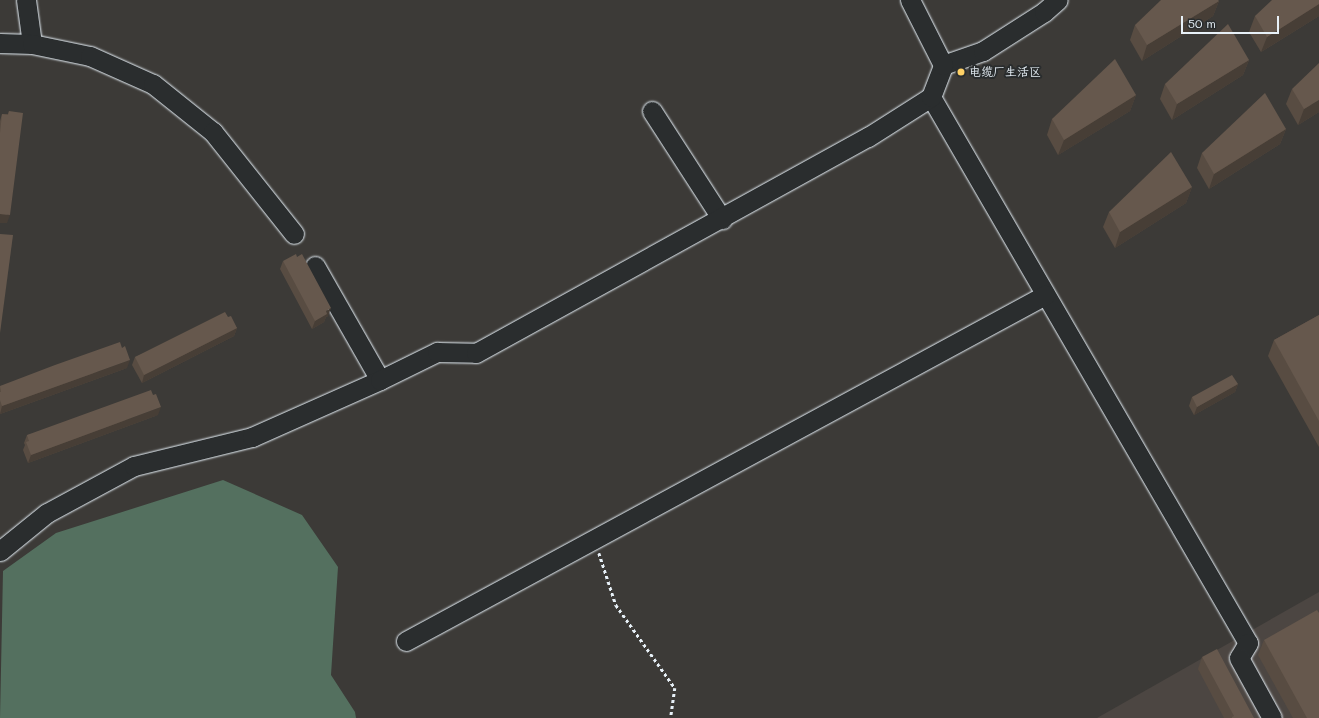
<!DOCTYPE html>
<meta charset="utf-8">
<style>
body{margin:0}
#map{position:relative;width:1319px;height:718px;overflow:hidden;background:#3c3a37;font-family:Mali,"LXGW WenKai TC",sans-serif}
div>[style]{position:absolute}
.built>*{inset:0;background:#4c4642}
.green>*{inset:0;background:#54705f}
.path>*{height:2.5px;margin-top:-1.25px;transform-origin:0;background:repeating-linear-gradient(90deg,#e8f1f8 0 3px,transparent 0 6px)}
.roads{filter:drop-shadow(0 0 1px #e8f1f8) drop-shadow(0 0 1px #e8f1f8)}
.minor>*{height:19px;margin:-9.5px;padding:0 9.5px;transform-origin:9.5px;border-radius:9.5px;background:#2a2d2e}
.wall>*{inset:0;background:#584c42}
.shaded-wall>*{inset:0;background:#473e36}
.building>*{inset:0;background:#66584d}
.dots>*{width:11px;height:11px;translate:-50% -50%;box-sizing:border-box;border:2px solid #2a2d2e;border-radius:50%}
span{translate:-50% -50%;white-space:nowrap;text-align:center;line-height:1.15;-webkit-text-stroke:4px #2a2d2e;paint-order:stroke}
.poi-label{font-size:12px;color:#e8f1f8}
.left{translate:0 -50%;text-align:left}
.scale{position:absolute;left:1181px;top:16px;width:98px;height:18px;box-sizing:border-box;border:2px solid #e8f1f8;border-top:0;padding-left:5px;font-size:12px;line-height:14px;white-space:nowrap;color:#e8f1f8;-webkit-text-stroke:3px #2a2d2e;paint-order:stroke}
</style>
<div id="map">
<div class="built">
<i style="clip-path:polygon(1319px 592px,1319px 718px,1097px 718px)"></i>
</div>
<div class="green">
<i style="clip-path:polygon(223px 480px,302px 515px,338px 567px,331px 675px,355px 712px,356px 718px,0 718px,3px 571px,56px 533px)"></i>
</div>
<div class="path">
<i style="left:599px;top:553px;width:55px;rotate:71.9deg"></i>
<i style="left:616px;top:605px;width:102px;rotate:54.6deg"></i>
<i style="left:675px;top:688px;width:30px;rotate:98deg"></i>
</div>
<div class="roads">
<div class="minor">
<i style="left:26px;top:0;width:44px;rotate:82.2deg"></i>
<i style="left:0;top:43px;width:32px;rotate:2deg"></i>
<i style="left:32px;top:44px;width:59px;rotate:11.7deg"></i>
<i style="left:90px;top:56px;width:69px;rotate:24deg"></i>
<i style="left:153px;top:84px;width:77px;rotate:38.7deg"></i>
<i style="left:213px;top:132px;width:130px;rotate:51.5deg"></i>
<i style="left:943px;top:65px;width:42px;rotate:-19.3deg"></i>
<i style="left:983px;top:51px;width:72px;rotate:-32.6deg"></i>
<i style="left:1044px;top:12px;width:18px;rotate:-41deg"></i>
<i style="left:931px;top:97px;width:631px;rotate:59.86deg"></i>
<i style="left:1248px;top:643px;width:17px;rotate:121deg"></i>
<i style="left:1239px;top:658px;width:68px;rotate:61.2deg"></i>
<i style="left:652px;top:111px;width:129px;rotate:57.1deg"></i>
<i style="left:315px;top:266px;width:131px;rotate:60.3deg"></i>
<i style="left:0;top:551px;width:60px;rotate:-39deg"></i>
<i style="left:47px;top:513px;width:99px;rotate:-28.4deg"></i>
<i style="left:134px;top:466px;width:122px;rotate:-13.8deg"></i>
<i style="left:252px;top:437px;width:140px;rotate:-24deg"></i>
<i style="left:380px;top:380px;width:64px;rotate:-26.2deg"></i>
<i style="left:437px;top:352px;width:39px;rotate:1deg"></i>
<i style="left:476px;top:353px;width:448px;rotate:-28.9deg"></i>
<i style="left:868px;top:137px;width:75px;rotate:-32.4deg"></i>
<i style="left:931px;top:97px;width:34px;rotate:-69deg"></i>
<i style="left:943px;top:65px;width:73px;rotate:-116.9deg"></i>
<i style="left:406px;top:641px;width:727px;rotate:-28.43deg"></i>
</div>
</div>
<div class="wall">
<i style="clip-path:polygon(1319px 0,1319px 16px,1261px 52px,1249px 32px,1255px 16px)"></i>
<i style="clip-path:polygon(1219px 1px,1213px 16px,1142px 61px,1130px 40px,1135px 25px)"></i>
<i style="clip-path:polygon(1249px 60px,1243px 75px,1172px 120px,1160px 99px,1165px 84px)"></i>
<i style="clip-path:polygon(1292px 89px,1319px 112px,1298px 125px,1286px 104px)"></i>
<i style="clip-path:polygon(1136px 95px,1130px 111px,1058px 155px,1047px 135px,1052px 119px)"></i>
<i style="clip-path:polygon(9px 111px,7px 223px,0 223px,0 121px,2px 114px,8px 114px)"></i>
<i style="clip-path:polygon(1286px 129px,1280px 144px,1209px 189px,1197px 168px,1202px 153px)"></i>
<i style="clip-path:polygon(1192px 187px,1186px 203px,1115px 248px,1103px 227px,1109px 212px)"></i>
<i style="clip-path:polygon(283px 261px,328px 316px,326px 317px,324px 322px,312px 329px,280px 269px)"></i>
<i style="clip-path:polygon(1319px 315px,1319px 447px,1268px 356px,1274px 340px)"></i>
<i style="clip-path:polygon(228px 317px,237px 328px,234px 336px,142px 383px,132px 365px,135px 357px)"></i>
<i style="clip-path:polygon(127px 368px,0 414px,0 386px)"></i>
<i style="clip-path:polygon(1238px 384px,1235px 392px,1194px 415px,1189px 406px,1192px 397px)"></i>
<i style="clip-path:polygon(158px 415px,28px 463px,23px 450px,25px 445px,24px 443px,27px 435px)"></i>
<i style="clip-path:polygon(1264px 640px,1319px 718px,1293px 718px,1258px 655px)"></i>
<i style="clip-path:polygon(1202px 657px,1254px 718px,1224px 718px,1198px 669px)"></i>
</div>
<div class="shaded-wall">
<i style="clip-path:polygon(1219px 1px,1213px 16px,1142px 61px,1147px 45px)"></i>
<i style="clip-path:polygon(1319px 4px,1319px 16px,1261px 52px,1267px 37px)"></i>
<i style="clip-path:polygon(1249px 60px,1243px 75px,1172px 120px,1177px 104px)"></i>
<i style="clip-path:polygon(1136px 95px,1130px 111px,1058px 155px,1064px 140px)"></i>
<i style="clip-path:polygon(1319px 100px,1319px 112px,1298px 125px,1304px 109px)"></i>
<i style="clip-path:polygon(1286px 129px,1280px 144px,1209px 189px,1214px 174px)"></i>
<i style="clip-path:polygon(1192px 187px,1186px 203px,1115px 248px,1120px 232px)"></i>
<i style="clip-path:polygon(0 214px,10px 215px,7px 223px,0 223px)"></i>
<i style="clip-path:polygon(331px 308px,328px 316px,326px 317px,324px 322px,312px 329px,315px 321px,326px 311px)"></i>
<i style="clip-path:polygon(237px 328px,234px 336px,142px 383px,144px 375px)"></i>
<i style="clip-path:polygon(130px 360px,127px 368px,0 414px,2px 406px)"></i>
<i style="clip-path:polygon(1238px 384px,1235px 392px,1194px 415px,1197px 407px)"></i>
<i style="clip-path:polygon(161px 407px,158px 415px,28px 463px,31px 455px)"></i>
</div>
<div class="building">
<i style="clip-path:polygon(1161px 0,1218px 0,1219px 1px,1147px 45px,1135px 25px)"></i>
<i style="clip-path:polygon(1272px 0,1319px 0,1319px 4px,1267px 37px,1255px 16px)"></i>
<i style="clip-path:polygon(1228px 24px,1249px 60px,1177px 104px,1165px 84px)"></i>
<i style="clip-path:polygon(1115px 59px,1136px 95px,1064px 140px,1052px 119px)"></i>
<i style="clip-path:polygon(1319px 63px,1319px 100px,1304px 109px,1292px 89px)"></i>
<i style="clip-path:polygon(1265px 93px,1286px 129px,1214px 174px,1202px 153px)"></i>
<i style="clip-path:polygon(9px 111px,23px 113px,10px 215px,0 214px,0 133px,2px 114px,8px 115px)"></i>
<i style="clip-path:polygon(1171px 152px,1192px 187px,1120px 232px,1109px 212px)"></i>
<i style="clip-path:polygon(0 234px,13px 235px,0 333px)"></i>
<i style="clip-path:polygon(296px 254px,297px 257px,302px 254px,331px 308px,326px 311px,327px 314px,315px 321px,283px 261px)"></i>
<i style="clip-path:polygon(225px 312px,228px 317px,231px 316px,237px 328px,144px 375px,135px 357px)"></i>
<i style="clip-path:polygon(1319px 315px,1319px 421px,1274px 340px)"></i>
<i style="clip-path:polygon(120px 342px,122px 348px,125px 346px,130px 360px,2px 406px,0 400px,0 392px,1px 392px,0 386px,55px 365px)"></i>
<i style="clip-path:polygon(1232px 375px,1238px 384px,1197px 407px,1192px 397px)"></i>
<i style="clip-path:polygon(151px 390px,153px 395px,156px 394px,161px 407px,31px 455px,26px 442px,29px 441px,27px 435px)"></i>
<i style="clip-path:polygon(1317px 610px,1319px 613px,1319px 718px,1307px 718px,1264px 640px)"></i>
<i style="clip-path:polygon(1217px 649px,1254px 718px,1232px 718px,1232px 717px,1234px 716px,1202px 657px)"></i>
</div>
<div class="dots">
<i style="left:961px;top:72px;background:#ffd166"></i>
</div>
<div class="poi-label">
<span class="left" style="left:969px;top:72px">电缆厂生活区</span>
</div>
<div class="scale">50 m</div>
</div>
